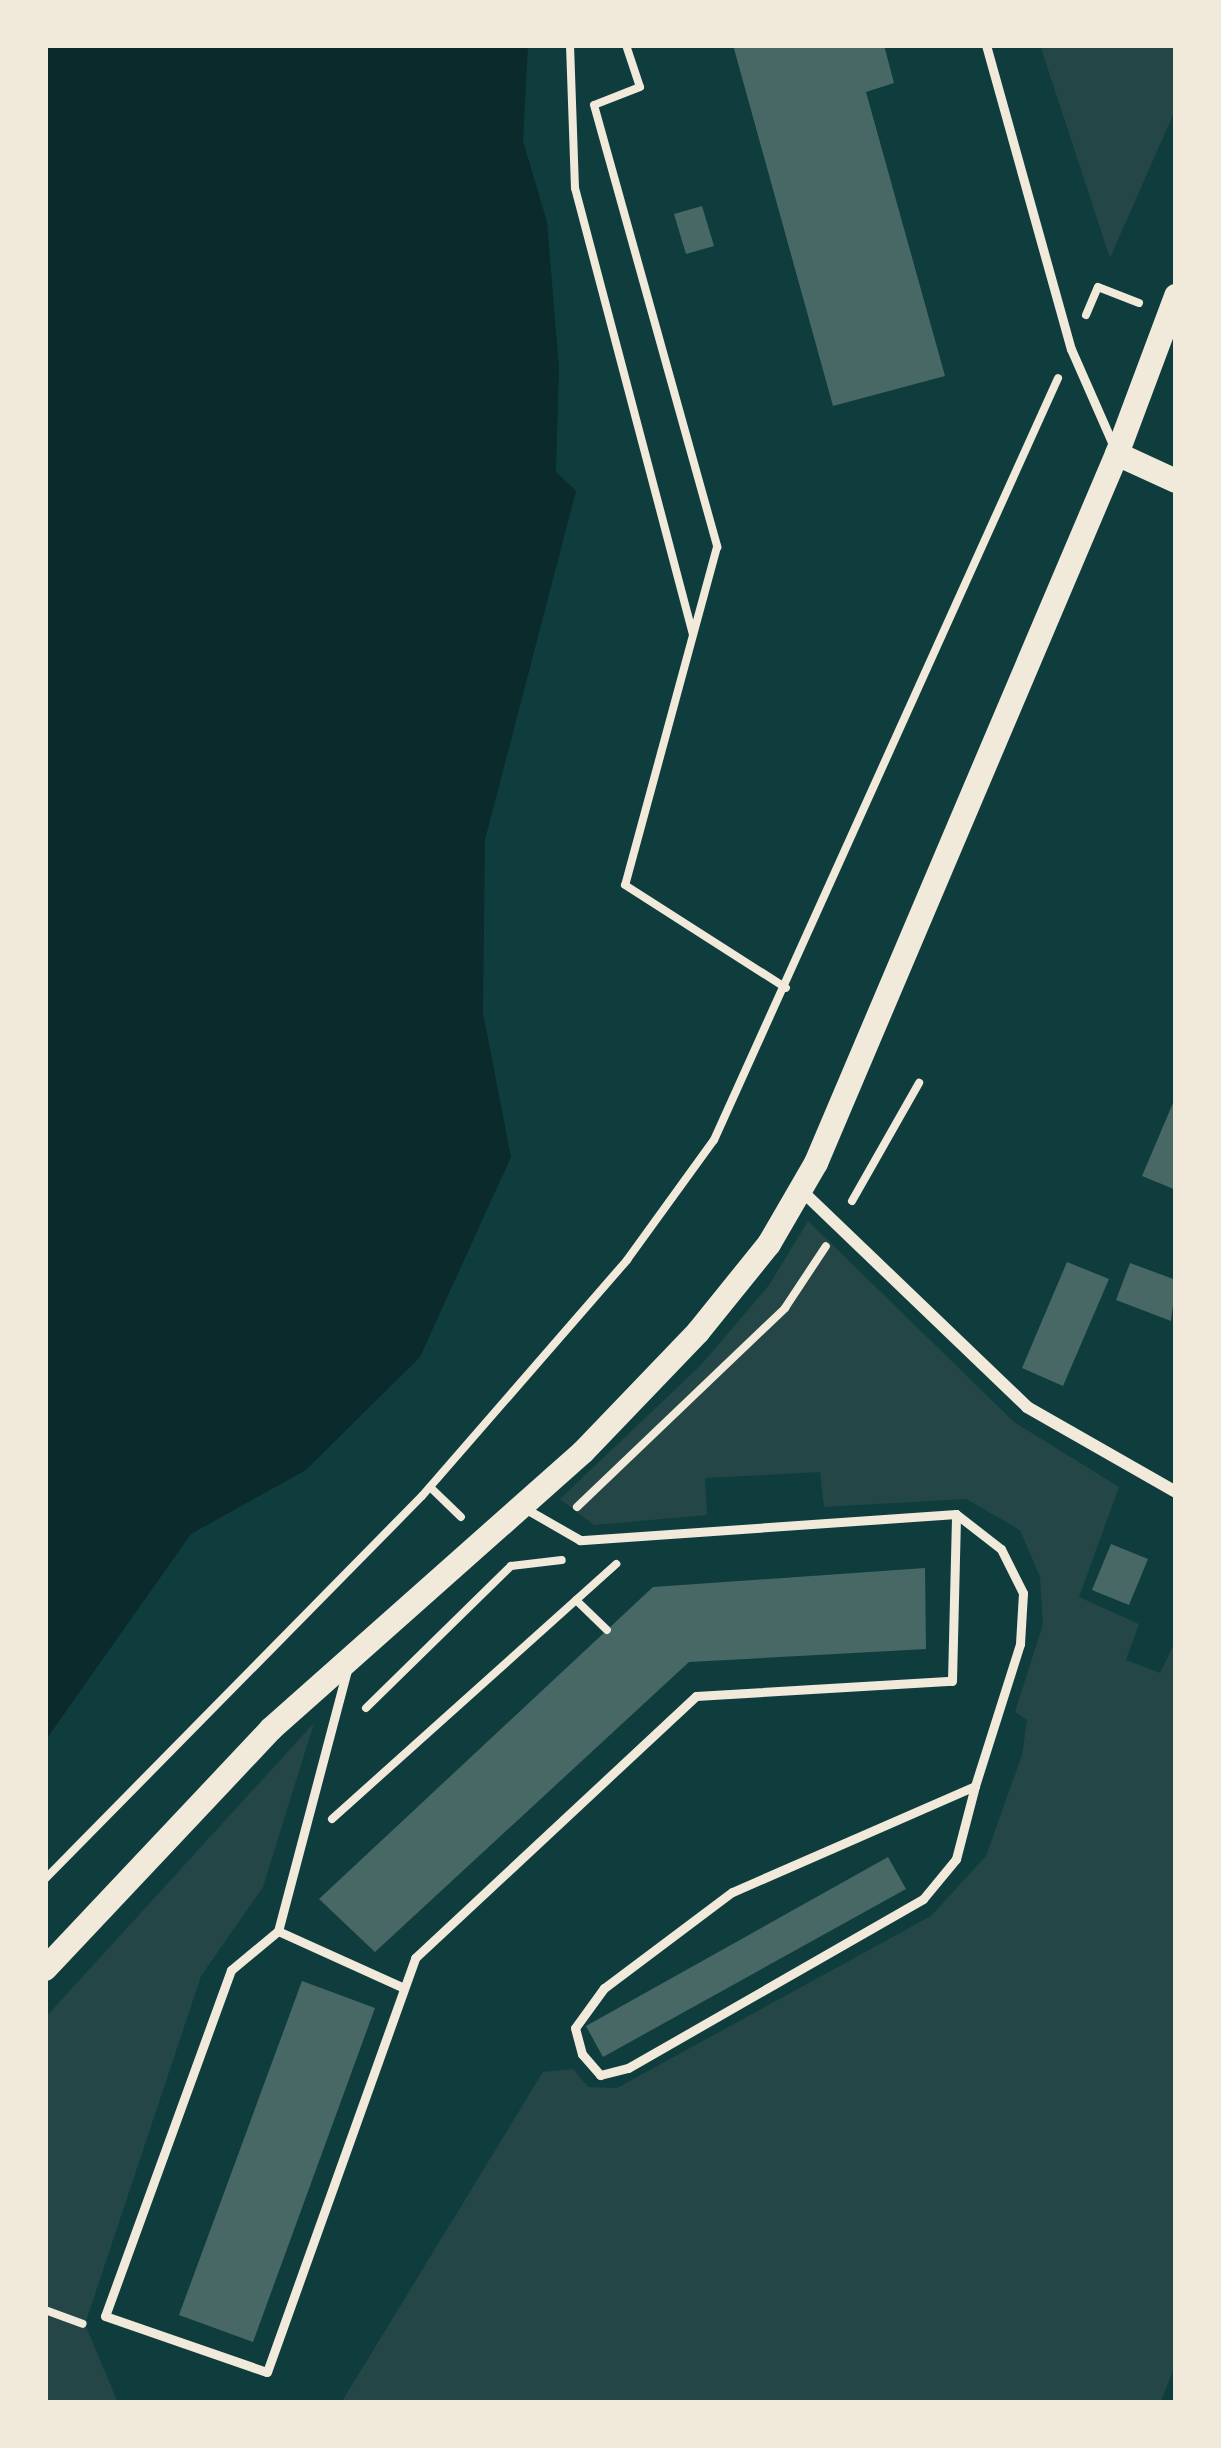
<!DOCTYPE html>
<style>
body{margin:0}
#map{position:relative;width:1221px;height:2448px;overflow:hidden;background:#0f3d3e;font-family:Barlow,sans-serif}
div>[style]{position:absolute}
.green>*{inset:0;background:#244646}
.water>*{inset:0;background:#0a2a2b}
.building>*{inset:0;background:#486865}
.path>*{height:8px;margin:-4px;padding:0 4px;transform-origin:4px;border-radius:4px;background:#f1e9da}
.service>*{height:9px;margin:-4.5px;padding:0 4.5px;transform-origin:4.5px;border-radius:4.5px;background:#f1e9da}
.minor>*{height:12px;margin:-6px;padding:0 6px;transform-origin:6px;border-radius:6px;background:#f1e9da}
.secondary>*{height:24px;margin:-12px;padding:0 12px;transform-origin:12px;border-radius:12px;background:#f1e9da}
span{translate:-50% -50%;white-space:nowrap;text-align:center;line-height:1.15;-webkit-text-stroke:9px #f1e9da;paint-order:stroke}
.frame{position:absolute;inset:0;border:48px solid #f1e9da;pointer-events:none}
</style>
<div id="map">
<div class="green">
<i style="clip-path:polygon(1040px 45px,1176px 45px,1176px 108px,1110px 258px)"></i>
<i style="clip-path:polygon(808px 1221px,1014px 1422px,1119px 1487px,1079px 1597px,1139px 1624px,1126px 1660px,1160px 1673px,1176px 1640px,1176px 2364px,1160px 2403px,341px 2403px,543px 2072px,573px 2069px,588px 2087px,617px 2088px,931px 1916px,986px 1856px,1022px 1755px,1027px 1720px,1015px 1712px,1043px 1624px,1040px 1577px,1020px 1530px,966px 1499px,824px 1507px,820px 1472px,705px 1478px,707px 1515px,594px 1525px,560px 1499px,701px 1365px,769px 1285px)"></i>
<i style="clip-path:polygon(314px 1723px,263px 1887px,201px 1976px,85px 2324px,118px 2403px,45px 2403px,45px 2018px)"></i>
</div>
<div class="water">
<i style="clip-path:polygon(45px 45px,528px 45px,523px 141px,547px 222px,559px 367px,556px 472px,576px 491px,485px 840px,483px 1013px,511px 1157px,420px 1357px,306px 1470px,191px 1534px,45px 1741px)"></i>
</div>
<div class="building">
<i style="clip-path:polygon(733px 45px,884px 45px,894px 83px,866px 92px,945px 376px,833px 406px)"></i>
<i style="clip-path:polygon(702px 206px,714px 246px,686px 254px,674px 214px)"></i>
<i style="clip-path:polygon(1176px 1096px,1176px 1190px,1142px 1176px)"></i>
<i style="clip-path:polygon(1067px 1262px,1109px 1279px,1063px 1386px,1022px 1368px)"></i>
<i style="clip-path:polygon(1130px 1263px,1176px 1280px,1171px 1321px,1116px 1300px)"></i>
<i style="clip-path:polygon(1111px 1544px,1148px 1559px,1129px 1605px,1092px 1590px)"></i>
<i style="clip-path:polygon(925px 1568px,926px 1649px,689px 1662px,375px 1952px,319px 1899px,653px 1587px)"></i>
<i style="clip-path:polygon(888px 1857px,906px 1889px,603px 2057px,586px 2026px)"></i>
<i style="clip-path:polygon(302px 1981px,375px 2008px,253px 2342px,179px 2315px)"></i>
</div>
<div class="path">
<i style="left:570px;top:45px;width:143px;rotate:88deg"></i>
<i style="left:575px;top:188px;width:461px;rotate:75.2deg"></i>
<i style="left:626px;top:45px;width:44px;rotate:71.6deg"></i>
<i style="left:640px;top:87px;width:49px;rotate:158.6deg"></i>
<i style="left:594px;top:105px;width:459px;rotate:74.4deg"></i>
<i style="left:717px;top:547px;width:350px;rotate:105.2deg"></i>
<i style="left:625px;top:885px;width:191px;rotate:32.6deg"></i>
<i style="left:1086px;top:315px;width:30px;rotate:-67deg"></i>
<i style="left:1098px;top:287px;width:44px;rotate:21.3deg"></i>
<i style="left:852px;top:1201px;width:136px;rotate:-60.4deg"></i>
<i style="left:430px;top:1487px;width:43px;rotate:44.1deg"></i>
<i style="left:577px;top:1507px;width:288px;rotate:-43.7deg"></i>
<i style="left:785px;top:1308px;width:74px;rotate:-56.5deg"></i>
<i style="left:576px;top:1600px;width:43px;rotate:44.1deg"></i>
<i style="left:366px;top:1708px;width:203px;rotate:-44.4deg"></i>
<i style="left:511px;top:1566px;width:51px;rotate:-6.7deg"></i>
<i style="left:332px;top:1819px;width:382px;rotate:-41.9deg"></i>
<i style="left:45px;top:1879px;width:537px;rotate:-45.45deg"></i>
<i style="left:422px;top:1496px;width:313px;rotate:-49deg"></i>
<i style="left:627px;top:1260px;width:148px;rotate:-54.1deg"></i>
<i style="left:714px;top:1140px;width:836px;rotate:-65.7deg"></i>
<i style="left:45px;top:2310px;width:40px;rotate:20.2deg"></i>
</div>
<div class="service">
<i style="left:986px;top:45px;width:316px;rotate:74.4deg"></i>
<i style="left:1071px;top:349px;width:109px;rotate:66.3deg"></i>
<i style="left:956px;top:1514px;width:57px;rotate:37.9deg"></i>
<i style="left:1001px;top:1549px;width:49px;rotate:63.4deg"></i>
<i style="left:1023px;top:1593px;width:51px;rotate:93.4deg"></i>
<i style="left:1020px;top:1644px;width:149px;rotate:107.6deg"></i>
<i style="left:975px;top:1786px;width:265px;rotate:156.4deg"></i>
<i style="left:732px;top:1892px;width:160px;rotate:143.1deg"></i>
<i style="left:604px;top:1988px;width:49px;rotate:125.9deg"></i>
<i style="left:575px;top:2028px;width:27px;rotate:75deg"></i>
<i style="left:582px;top:2054px;width:28px;rotate:49deg"></i>
<i style="left:600px;top:2075px;width:29px;rotate:-14deg"></i>
<i style="left:628px;top:2068px;width:340px;rotate:-29.8deg"></i>
<i style="left:923px;top:1899px;width:52px;rotate:-50.5deg"></i>
<i style="left:956px;top:1859px;width:75px;rotate:-75.4deg"></i>
<i style="left:347px;top:1670px;width:270px;rotate:104.8deg"></i>
<i style="left:278px;top:1931px;width:61px;rotate:140.3deg"></i>
<i style="left:231px;top:1970px;width:368px;rotate:110deg"></i>
<i style="left:105px;top:2316px;width:171px;rotate:19.1deg"></i>
<i style="left:267px;top:2372px;width:440px;rotate:-70.3deg"></i>
<i style="left:415px;top:1958px;width:384px;rotate:-43deg"></i>
<i style="left:696px;top:1696px;width:256px;rotate:-3.4deg"></i>
<i style="left:952px;top:1681px;width:167px;rotate:-88.6deg"></i>
<i style="left:956px;top:1514px;width:377px;rotate:176deg"></i>
<i style="left:580px;top:1540px;width:62px;rotate:-150.1deg"></i>
<i style="left:278px;top:1931px;width:138px;rotate:24.3deg"></i>
</div>
<div class="minor">
<i style="left:801px;top:1190px;width:313px;rotate:43.8deg"></i>
<i style="left:1027px;top:1407px;width:172px;rotate:29.7deg"></i>
</div>
<div class="secondary">
<i style="left:1117px;top:454px;width:65px;rotate:24.6deg"></i>
<i style="left:45px;top:1969px;width:330px;rotate:-46.7deg"></i>
<i style="left:271px;top:1729px;width:417px;rotate:-41.6deg"></i>
<i style="left:583px;top:1452px;width:166px;rotate:-46.2deg"></i>
<i style="left:698px;top:1332px;width:113px;rotate:-51.1deg"></i>
<i style="left:769px;top:1244px;width:94px;rotate:-59.9deg"></i>
<i style="left:816px;top:1163px;width:770px;rotate:-67deg"></i>
<i style="left:1117px;top:454px;width:169px;rotate:-69.5deg"></i>
</div>
<div class="frame"></div>
</div>
